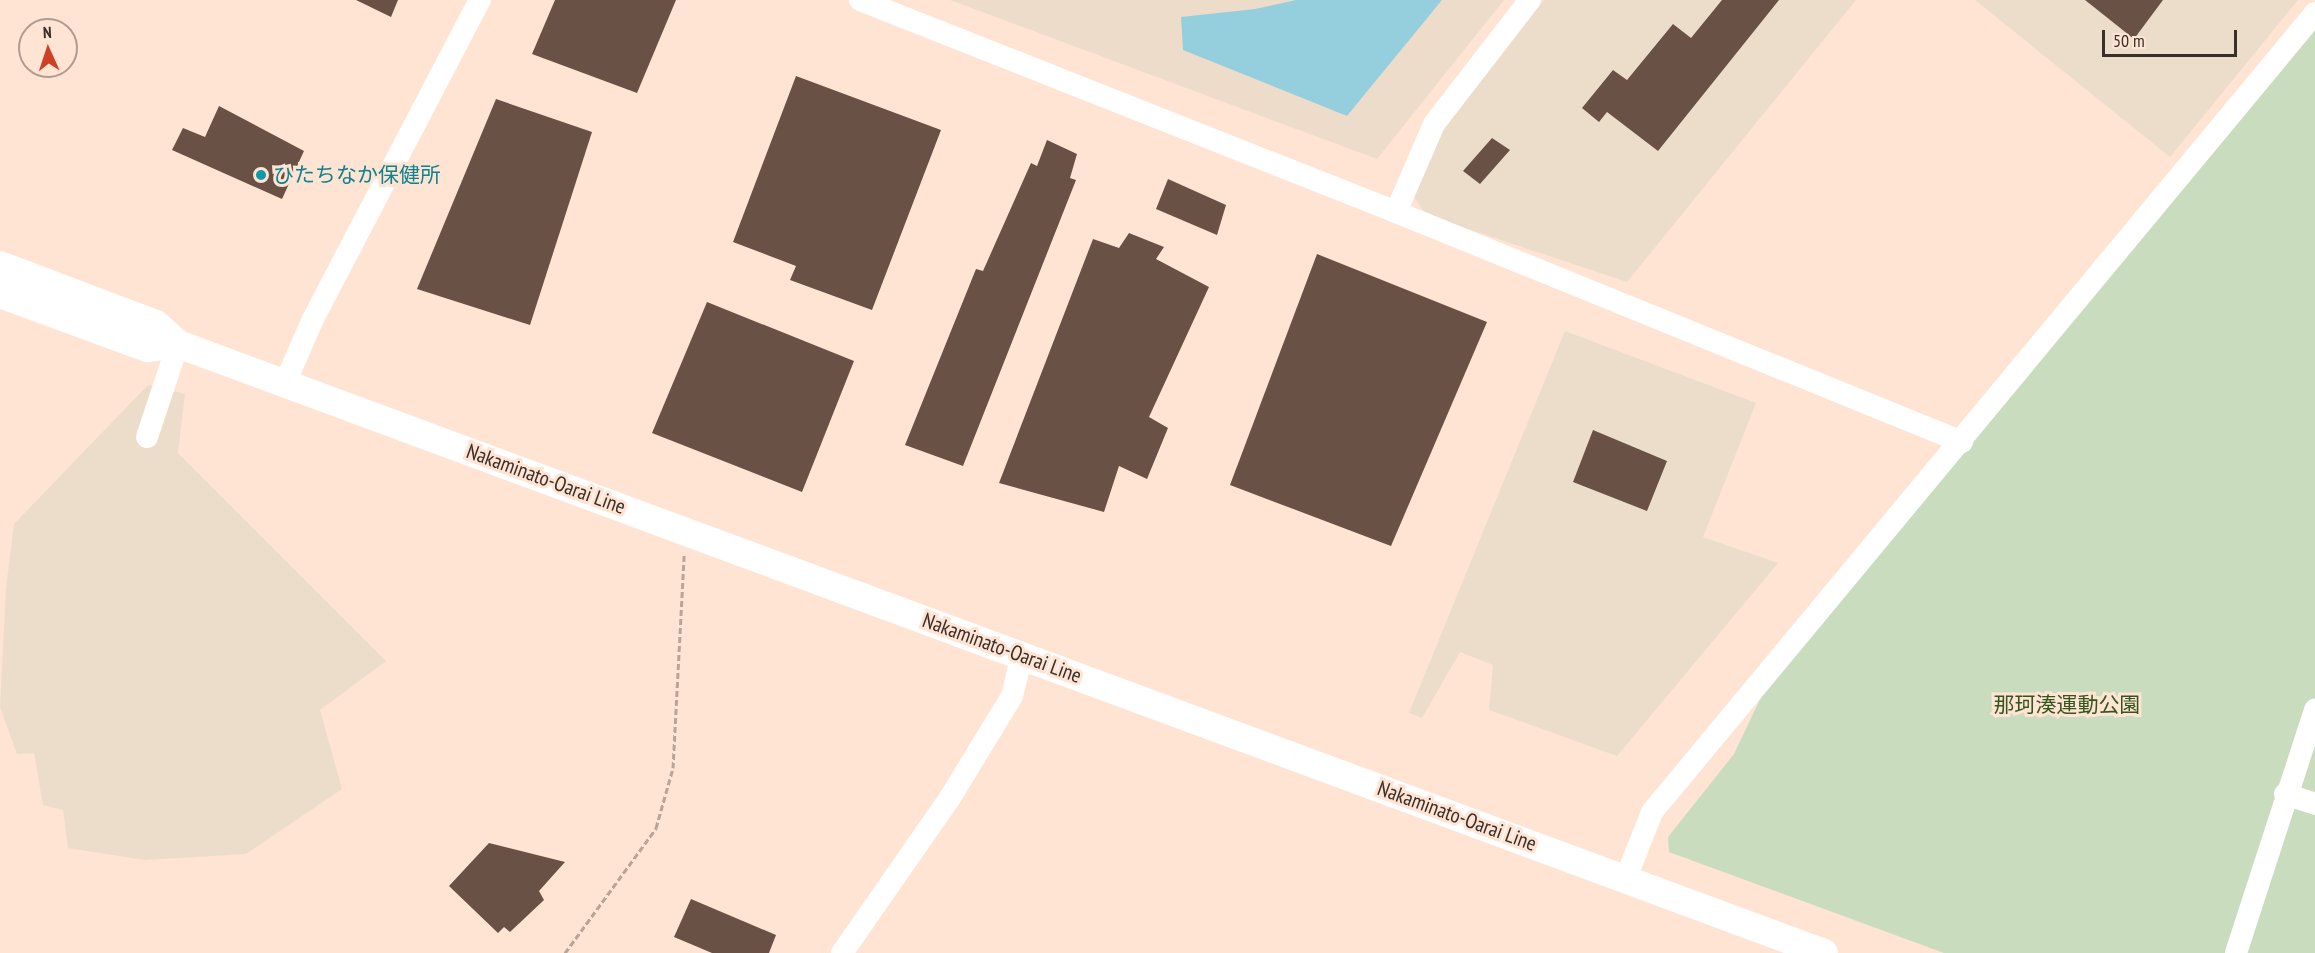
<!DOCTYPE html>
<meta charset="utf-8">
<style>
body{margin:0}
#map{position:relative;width:2315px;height:953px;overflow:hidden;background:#ffe3d3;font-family:"PT Sans Narrow","Noto Sans JP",sans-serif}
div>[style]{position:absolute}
.commercial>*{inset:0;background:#eedccb}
.industrial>*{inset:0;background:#ecddca}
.green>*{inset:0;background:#c9ddbe}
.water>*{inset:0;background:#95cfdd}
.building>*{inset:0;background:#695245}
.path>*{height:3px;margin-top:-1.5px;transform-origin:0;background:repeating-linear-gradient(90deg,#baa497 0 6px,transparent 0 9px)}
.minor>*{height:22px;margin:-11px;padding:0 11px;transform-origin:11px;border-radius:11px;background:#fff}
.major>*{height:28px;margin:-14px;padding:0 14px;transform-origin:14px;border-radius:14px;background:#fff}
.dots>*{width:16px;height:16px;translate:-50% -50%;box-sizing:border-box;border:3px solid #ffe3d3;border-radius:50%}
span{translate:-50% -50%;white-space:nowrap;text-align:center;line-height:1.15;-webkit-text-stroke:6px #ffe3d3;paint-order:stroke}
.culture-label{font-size:21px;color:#0d838f}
.left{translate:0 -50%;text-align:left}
.street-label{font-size:21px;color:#3a2f29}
.park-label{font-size:21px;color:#33561e}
.north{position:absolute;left:18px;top:18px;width:60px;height:60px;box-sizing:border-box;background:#ffe3d3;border:2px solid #b09b8f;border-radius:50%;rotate:357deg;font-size:16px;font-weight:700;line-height:24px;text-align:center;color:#3a2f29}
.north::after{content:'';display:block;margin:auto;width:21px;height:27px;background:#cb4026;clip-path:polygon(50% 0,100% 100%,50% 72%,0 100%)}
.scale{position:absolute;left:2102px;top:30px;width:135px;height:27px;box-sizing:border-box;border:3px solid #3a2f29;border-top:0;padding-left:8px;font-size:18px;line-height:21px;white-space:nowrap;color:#3a2f29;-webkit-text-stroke:4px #ffe3d3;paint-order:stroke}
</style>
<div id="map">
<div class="commercial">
<i style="clip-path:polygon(950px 0,1504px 0,1377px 159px)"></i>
</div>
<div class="industrial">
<i style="clip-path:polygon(1544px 0,1856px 0,1627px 282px,1426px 215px,1407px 186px,1458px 102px)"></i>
<i style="clip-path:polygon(1975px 0,2298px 0,2170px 157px)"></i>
<i style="clip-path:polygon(1565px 331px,1756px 403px,1703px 537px,1778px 563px,1617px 756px,1489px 710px,1493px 665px,1460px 652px,1422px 718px,1409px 713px)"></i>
<i style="clip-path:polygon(148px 385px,185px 394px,178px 453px,386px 661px,320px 710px,342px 789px,246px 854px,144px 860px,68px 848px,63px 810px,43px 805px,34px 753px,17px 754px,0 707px,6px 588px,14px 524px)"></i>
</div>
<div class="green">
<i style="clip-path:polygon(2315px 13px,2315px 953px,1944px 953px,1669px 852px,1668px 837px,1734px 754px,1774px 670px)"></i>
</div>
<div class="water">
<i style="clip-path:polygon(1296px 0,1442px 0,1347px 116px,1183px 50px,1181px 17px,1255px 9px)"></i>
</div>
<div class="building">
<i style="clip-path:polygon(356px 0,398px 0,391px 17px)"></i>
<i style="clip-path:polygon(555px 0,676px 0,637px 93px,532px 54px)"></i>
<i style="clip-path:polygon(1722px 0,1779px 0,1658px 151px,1607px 112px,1599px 122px,1582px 108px,1613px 70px,1627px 80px,1673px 24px,1691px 38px)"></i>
<i style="clip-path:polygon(2085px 0,2163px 0,2134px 39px)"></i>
<i style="clip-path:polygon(796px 76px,941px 130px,872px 310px,790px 280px,796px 266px,733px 242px)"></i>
<i style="clip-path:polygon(496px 99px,592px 132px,530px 325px,417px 289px)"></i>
<i style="clip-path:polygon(219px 106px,304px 151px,282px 199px,172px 150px,183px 128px,205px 137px)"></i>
<i style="clip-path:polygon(1492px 138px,1510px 150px,1480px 184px,1463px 171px)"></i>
<i style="clip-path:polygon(1047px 140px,1077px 154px,1070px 178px,1076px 180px,963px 466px,905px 445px,976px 269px,983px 271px,1031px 163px,1037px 166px)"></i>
<i style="clip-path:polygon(1168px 179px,1226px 205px,1217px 235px,1156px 209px)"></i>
<i style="clip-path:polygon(1129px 233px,1164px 247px,1156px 259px,1209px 287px,1149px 417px,1168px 428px,1147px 479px,1119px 466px,1104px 512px,999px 483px,1093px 239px,1119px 248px)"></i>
<i style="clip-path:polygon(1317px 254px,1487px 322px,1391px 546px,1230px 485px)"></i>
<i style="clip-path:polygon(707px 302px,854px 361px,802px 492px,652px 433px)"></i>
<i style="clip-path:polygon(1593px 430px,1667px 461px,1647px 511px,1573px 482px)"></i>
<i style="clip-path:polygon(489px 843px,565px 862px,539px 891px,544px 900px,510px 932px,504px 927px,498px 933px,449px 886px)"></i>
<i style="clip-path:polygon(691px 899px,776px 935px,769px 953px,712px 953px,674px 937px)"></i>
</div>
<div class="path">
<i style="left:565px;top:953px;width:155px;rotate:-53.9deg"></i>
<i style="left:656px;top:828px;width:62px;rotate:-74.2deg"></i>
<i style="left:673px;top:768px;width:213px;rotate:-87deg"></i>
</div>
<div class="minor">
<i style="left:860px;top:0;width:576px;rotate:21.58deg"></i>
<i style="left:1396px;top:212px;width:611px;rotate:22.11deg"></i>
<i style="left:1396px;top:212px;width:96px;rotate:-66.6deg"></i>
<i style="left:1434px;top:124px;width:157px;rotate:-52.3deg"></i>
<i style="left:285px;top:383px;width:70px;rotate:-66.4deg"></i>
<i style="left:313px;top:319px;width:360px;rotate:-62.4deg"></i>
<i style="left:147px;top:437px;width:98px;rotate:-71.6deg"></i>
<i style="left:2285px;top:794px;width:32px;rotate:18deg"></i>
<i style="left:1626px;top:878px;width:71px;rotate:-68.5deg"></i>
<i style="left:1652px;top:812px;width:1038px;rotate:-50.31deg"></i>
<i style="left:842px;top:953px;width:191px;rotate:-55.2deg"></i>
<i style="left:951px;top:796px;width:117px;rotate:-58.6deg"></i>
<i style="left:1012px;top:696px;width:42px;rotate:-76.3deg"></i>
<i style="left:2236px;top:953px;width:256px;rotate:-72deg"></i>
</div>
<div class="major">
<i style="left:0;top:265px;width:167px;rotate:20.7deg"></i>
<i style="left:156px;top:324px;width:30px;rotate:42deg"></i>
<i style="left:178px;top:344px;width:1755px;rotate:20.3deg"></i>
<i style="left:0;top:294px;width:157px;rotate:20.2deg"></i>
<i style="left:147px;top:348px;width:31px;rotate:-7deg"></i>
</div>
<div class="dots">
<i style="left:261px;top:175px;background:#0f9aa8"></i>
</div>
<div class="culture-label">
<span class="left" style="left:273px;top:175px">ひたちなか保健所</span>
</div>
<div class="street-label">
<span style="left:546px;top:479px;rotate:20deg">Nakaminato-Oarai Line</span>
<span style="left:1002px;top:648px;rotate:20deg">Nakaminato-Oarai Line</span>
<span style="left:1457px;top:816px;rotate:20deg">Nakaminato-Oarai Line</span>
</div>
<div class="park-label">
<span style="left:2067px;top:705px">那珂湊運動公園</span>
</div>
<div class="north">N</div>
<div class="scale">50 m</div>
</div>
